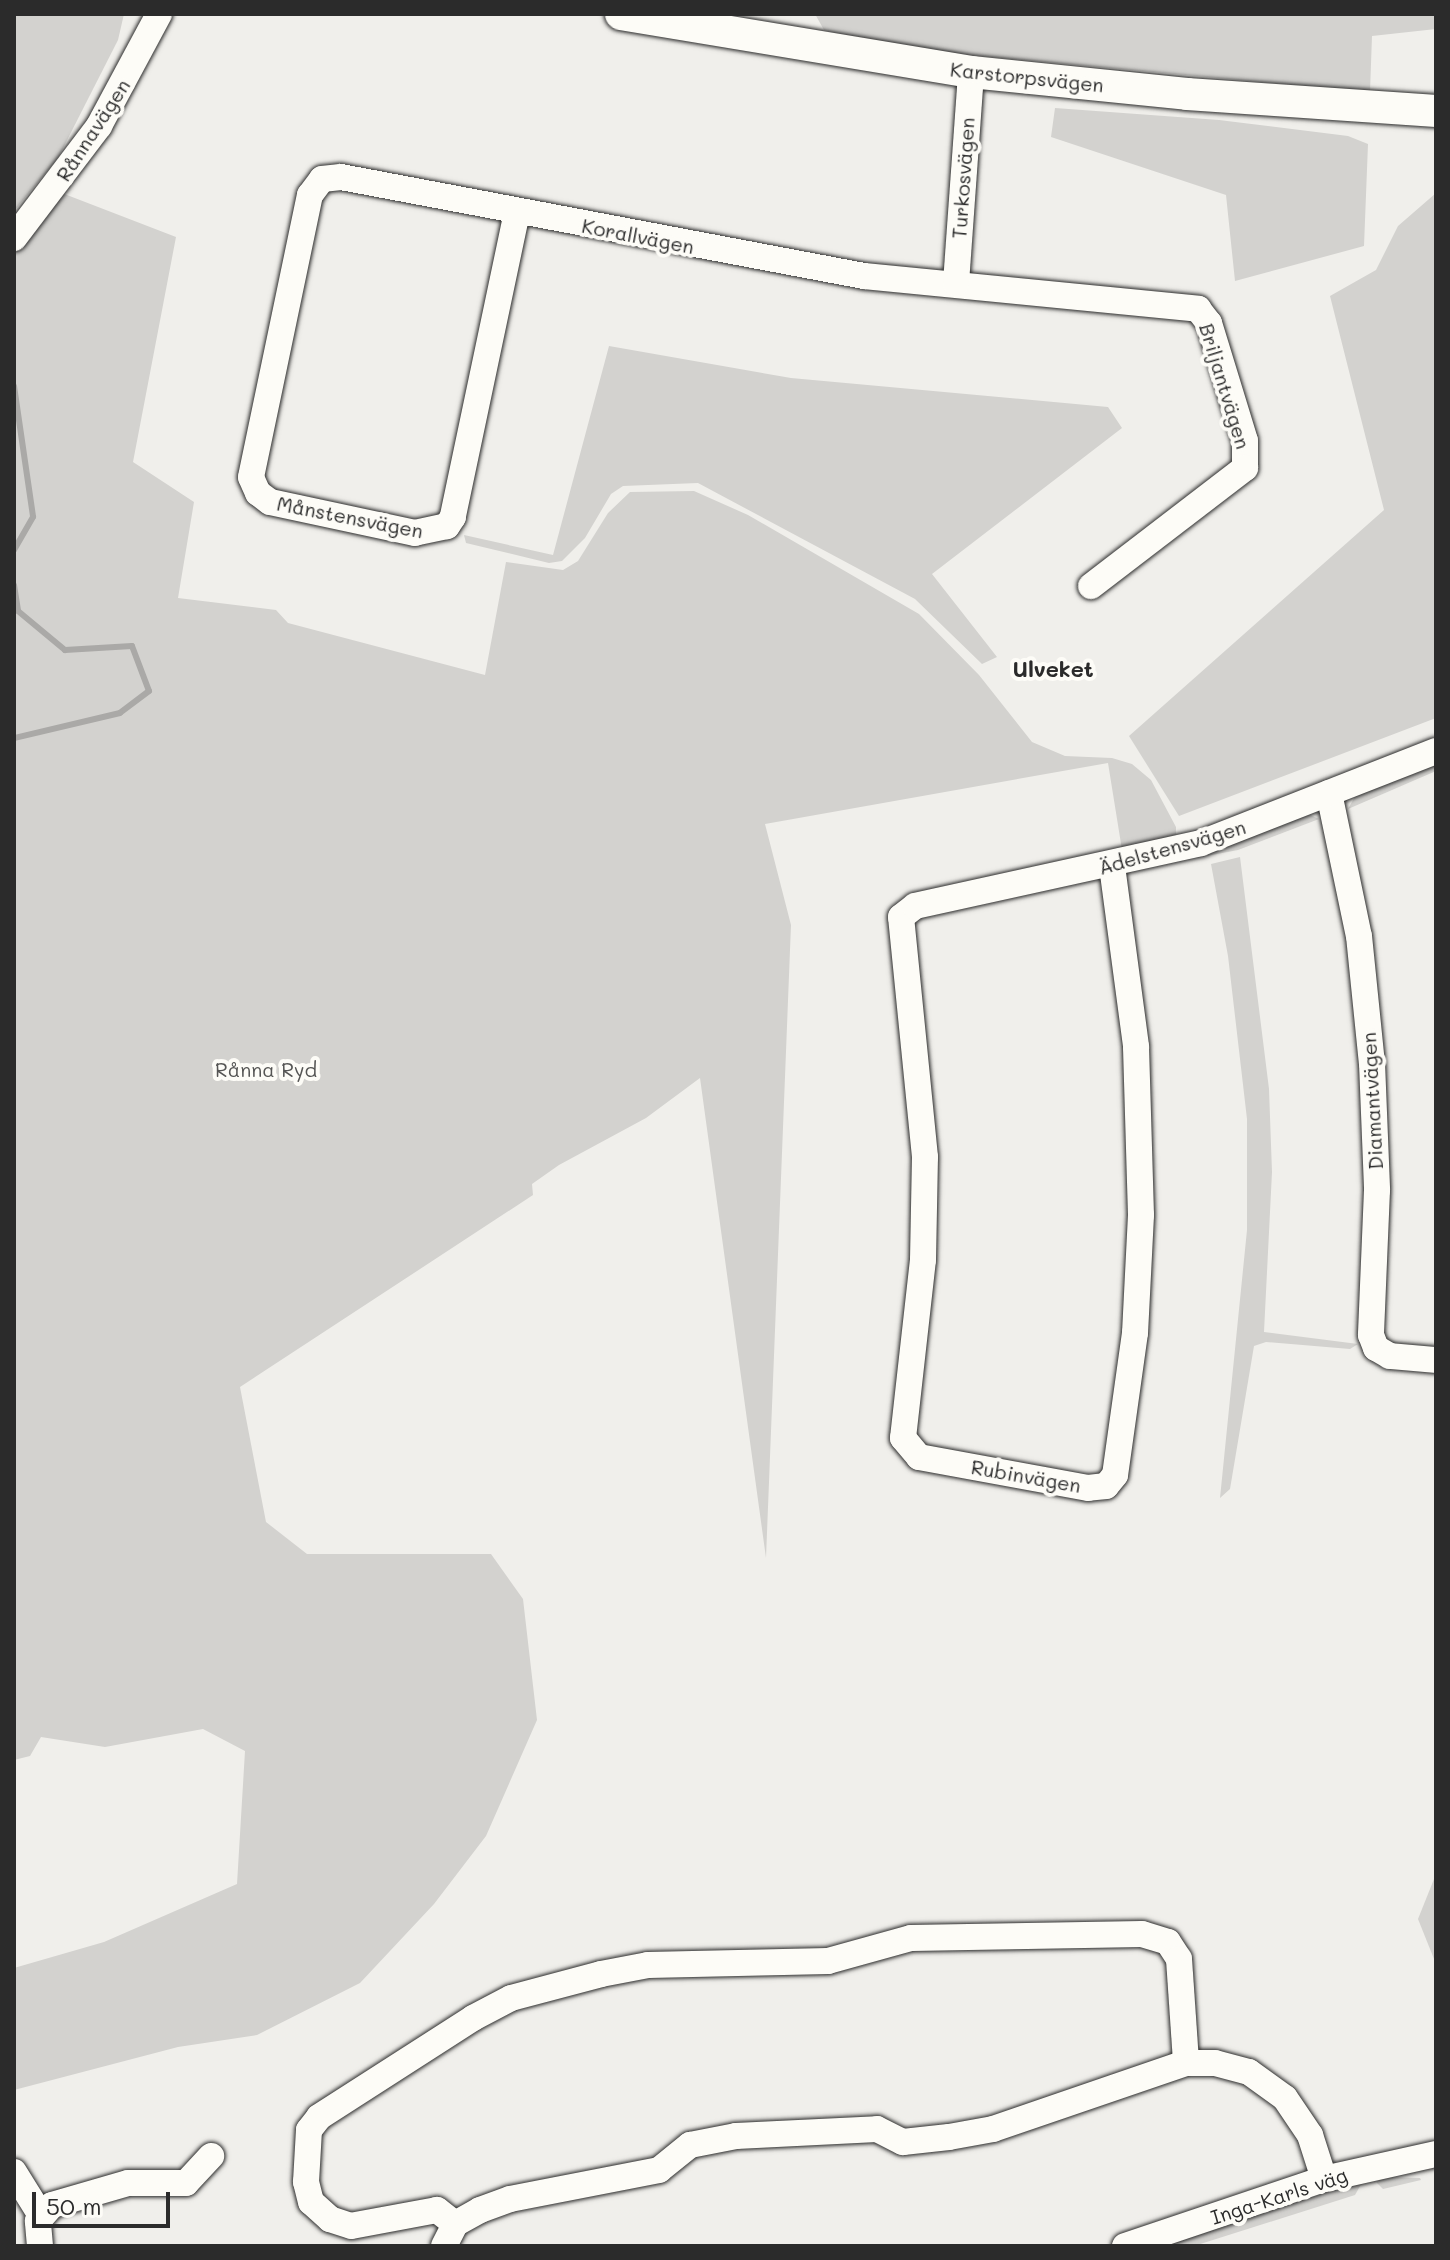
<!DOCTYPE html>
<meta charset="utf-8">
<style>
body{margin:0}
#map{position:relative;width:1450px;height:2260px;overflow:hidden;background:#f0efeb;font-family:Mali,sans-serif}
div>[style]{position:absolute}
.green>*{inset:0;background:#d3d2cf}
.stream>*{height:6px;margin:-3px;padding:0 3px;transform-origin:3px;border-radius:3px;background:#aaa9a7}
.roads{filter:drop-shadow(0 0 2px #2b2b2b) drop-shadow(0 0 2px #2b2b2b)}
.minor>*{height:26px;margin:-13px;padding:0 13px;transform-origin:13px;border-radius:13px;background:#fdfcf7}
.major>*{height:32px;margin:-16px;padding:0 16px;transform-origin:16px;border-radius:16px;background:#fdfcf7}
span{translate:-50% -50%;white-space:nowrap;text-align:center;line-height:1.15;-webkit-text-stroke:8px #fdfcf7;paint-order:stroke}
.street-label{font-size:20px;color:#2b2b2b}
.park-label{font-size:20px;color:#555554}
.neighbourhood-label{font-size:22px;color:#2b2b2b;font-weight:700}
.frame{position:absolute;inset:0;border:16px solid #2b2b2b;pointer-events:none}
.scale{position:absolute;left:32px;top:2192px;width:138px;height:36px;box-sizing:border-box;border:4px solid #2b2b2b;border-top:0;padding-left:10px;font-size:24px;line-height:28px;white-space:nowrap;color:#2b2b2b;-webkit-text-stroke:6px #fdfcf7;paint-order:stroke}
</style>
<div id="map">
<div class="green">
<i style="clip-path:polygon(14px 14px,124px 14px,118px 40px,58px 158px,14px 211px)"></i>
<i style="clip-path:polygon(815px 14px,1436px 14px,1436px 29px,1372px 36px,1370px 92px,905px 49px,824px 30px)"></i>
<i style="clip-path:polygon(1055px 108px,1219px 120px,1348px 136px,1368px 144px,1364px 246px,1235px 281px,1226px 195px,1051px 137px)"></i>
<i style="clip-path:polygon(54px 190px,176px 237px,133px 462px,194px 502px,178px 598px,276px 610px,288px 623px,485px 675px,506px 562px,563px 570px,578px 561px,608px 513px,630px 492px,694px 491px,748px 515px,919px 614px,979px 675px,1032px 742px,1065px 756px,1112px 758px,1132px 764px,1151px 780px,1176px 827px,1176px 836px,1122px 850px,1108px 763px,765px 824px,791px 925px,766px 1558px,700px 1078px,646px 1118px,559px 1165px,532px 1184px,533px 1195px,240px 1387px,266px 1522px,307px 1554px,491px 1554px,523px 1599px,537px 1720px,486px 1836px,434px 1904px,360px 1983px,257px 2035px,178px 2047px,14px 2090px,14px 1968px,104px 1942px,237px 1884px,245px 1751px,203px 1729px,105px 1747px,41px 1737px,30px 1756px,14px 1760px,14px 236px)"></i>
<i style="clip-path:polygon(1436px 193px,1436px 718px,1179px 816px,1129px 736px,1384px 510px,1330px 296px,1376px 270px,1398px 226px)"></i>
<i style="clip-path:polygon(609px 346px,791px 378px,1108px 407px,1122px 428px,932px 574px,997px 657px,982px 664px,915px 599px,698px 483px,623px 486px,611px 494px,585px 538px,562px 561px,549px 563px,466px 543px,464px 535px,553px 555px)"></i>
<i style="clip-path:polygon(1436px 762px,1436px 771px,1348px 809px,1357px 793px)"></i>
<i style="clip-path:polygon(1306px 813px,1319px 819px,1238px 850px,1196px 858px,1195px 854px)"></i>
<i style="clip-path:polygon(1240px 857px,1269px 1089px,1272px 1172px,1264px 1332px,1358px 1344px,1350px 1349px,1266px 1342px,1254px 1346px,1230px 1489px,1220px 1498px,1247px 1230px,1247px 1119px,1228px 956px,1211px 864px)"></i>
<i style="clip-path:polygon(1436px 1874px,1436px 1964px,1418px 1919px)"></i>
<i style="clip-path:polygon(1385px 2177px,1420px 2178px,1421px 2180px,1383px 2189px,1376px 2182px)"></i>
<i style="clip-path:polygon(1363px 2181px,1355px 2195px,1194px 2246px,1159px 2246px)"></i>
</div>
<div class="stream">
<i style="left:14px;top:386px;width:132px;rotate:81.7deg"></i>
<i style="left:33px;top:517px;width:38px;rotate:120deg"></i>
<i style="left:14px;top:585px;width:26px;rotate:81deg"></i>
<i style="left:18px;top:611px;width:61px;rotate:39.7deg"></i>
<i style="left:65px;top:650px;width:67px;rotate:-3.4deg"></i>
<i style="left:132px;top:646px;width:48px;rotate:69.3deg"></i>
<i style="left:149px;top:691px;width:36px;rotate:143deg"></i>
<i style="left:120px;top:713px;width:109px;rotate:166.7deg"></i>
</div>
<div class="roads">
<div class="minor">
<i style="left:517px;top:212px;width:312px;rotate:101.9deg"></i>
<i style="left:453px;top:517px;width:11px;rotate:124deg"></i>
<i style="left:447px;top:526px;width:33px;rotate:168deg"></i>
<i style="left:415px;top:533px;width:148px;rotate:-167.9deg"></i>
<i style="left:270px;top:502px;width:15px;rotate:-143deg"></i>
<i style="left:258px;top:493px;width:17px;rotate:-114deg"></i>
<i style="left:251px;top:477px;width:288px;rotate:-78.2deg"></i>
<i style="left:310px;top:195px;width:20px;rotate:-53deg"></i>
<i style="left:322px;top:179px;width:19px;rotate:-6deg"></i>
<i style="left:341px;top:177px;width:532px;rotate:10.72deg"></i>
<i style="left:864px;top:276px;width:336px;rotate:5.6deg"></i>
<i style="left:1198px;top:309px;width:18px;rotate:52deg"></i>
<i style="left:1209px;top:323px;width:123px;rotate:73deg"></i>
<i style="left:1245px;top:441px;width:27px;rotate:90deg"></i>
<i style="left:1245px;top:468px;width:194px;rotate:142.5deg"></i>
<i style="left:14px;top:238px;width:141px;rotate:-52.8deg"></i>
<i style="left:99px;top:126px;width:127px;rotate:-61.8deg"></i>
<i style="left:956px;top:283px;width:212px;rotate:-85.9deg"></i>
<i style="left:1329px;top:793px;width:146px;rotate:78.2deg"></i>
<i style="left:1359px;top:936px;width:128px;rotate:84.2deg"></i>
<i style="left:1372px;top:1063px;width:127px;rotate:87.7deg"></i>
<i style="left:1377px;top:1190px;width:145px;rotate:92.4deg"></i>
<i style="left:1371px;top:1335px;width:14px;rotate:69deg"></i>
<i style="left:1376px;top:1348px;width:16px;rotate:30deg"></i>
<i style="left:1390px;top:1356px;width:46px;rotate:5deg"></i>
<i style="left:1112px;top:866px;width:183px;rotate:82.4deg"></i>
<i style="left:1136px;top:1047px;width:168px;rotate:88.3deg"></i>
<i style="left:1141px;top:1215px;width:118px;rotate:92.9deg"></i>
<i style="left:1135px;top:1333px;width:143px;rotate:98deg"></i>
<i style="left:1115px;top:1475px;width:14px;rotate:129deg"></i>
<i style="left:1106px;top:1486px;width:18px;rotate:174deg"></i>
<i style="left:1088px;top:1488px;width:172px;rotate:-169.6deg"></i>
<i style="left:919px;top:1457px;width:25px;rotate:-130deg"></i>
<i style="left:903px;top:1438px;width:179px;rotate:-83.6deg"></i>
<i style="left:923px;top:1260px;width:103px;rotate:-88.9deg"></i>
<i style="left:925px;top:1157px;width:241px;rotate:-95.7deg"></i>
<i style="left:901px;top:917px;width:18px;rotate:-38deg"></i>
<i style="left:915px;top:906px;width:293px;rotate:-12.4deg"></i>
<i style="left:1201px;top:843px;width:252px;rotate:-21.4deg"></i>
<i style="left:14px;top:2172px;width:49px;rotate:58.2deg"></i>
<i style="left:455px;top:2224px;width:23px;rotate:-142deg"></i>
<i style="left:437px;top:2210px;width:87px;rotate:169.5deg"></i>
<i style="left:351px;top:2226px;width:22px;rotate:-162deg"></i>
<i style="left:330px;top:2219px;width:25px;rotate:-138deg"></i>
<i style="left:311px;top:2202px;width:21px;rotate:-104deg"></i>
<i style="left:306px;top:2182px;width:52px;rotate:-86.7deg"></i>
<i style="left:309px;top:2130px;width:16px;rotate:-52deg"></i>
<i style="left:319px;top:2117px;width:183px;rotate:-32.7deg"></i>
<i style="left:473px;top:2018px;width:43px;rotate:-27.8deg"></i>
<i style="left:511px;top:1998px;width:93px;rotate:-14.9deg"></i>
<i style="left:601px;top:1974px;width:48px;rotate:-10.8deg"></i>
<i style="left:648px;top:1965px;width:180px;rotate:-1.3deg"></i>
<i style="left:828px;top:1961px;width:86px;rotate:-15.5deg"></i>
<i style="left:911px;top:1938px;width:231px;rotate:-1deg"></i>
<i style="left:1142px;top:1934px;width:27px;rotate:17deg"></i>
<i style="left:1168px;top:1942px;width:20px;rotate:57deg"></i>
<i style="left:1179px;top:1959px;width:104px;rotate:86.1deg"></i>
<i style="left:40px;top:2246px;width:25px;rotate:-95deg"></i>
<i style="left:38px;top:2221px;width:21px;rotate:-49deg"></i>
<i style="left:52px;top:2205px;width:79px;rotate:-16.1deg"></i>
<i style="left:128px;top:2183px;width:58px"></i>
<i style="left:186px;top:2183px;width:37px;rotate:-47deg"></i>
<i style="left:444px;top:2246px;width:25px;rotate:-63deg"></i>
<i style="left:455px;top:2224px;width:29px;rotate:-29deg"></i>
<i style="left:480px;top:2210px;width:32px;rotate:-20deg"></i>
<i style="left:510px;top:2199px;width:152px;rotate:-11deg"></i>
<i style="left:659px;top:2170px;width:40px;rotate:-39deg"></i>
<i style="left:690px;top:2145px;width:47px;rotate:-11.1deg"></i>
<i style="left:736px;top:2136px;width:141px;rotate:-2.8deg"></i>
<i style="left:877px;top:2129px;width:29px;rotate:27deg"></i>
<i style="left:903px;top:2142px;width:46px;rotate:-6.2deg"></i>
<i style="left:949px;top:2137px;width:45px;rotate:-10.3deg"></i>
<i style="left:993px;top:2129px;width:204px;rotate:-18.9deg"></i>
<i style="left:1186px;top:2063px;width:29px"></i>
<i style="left:1215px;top:2063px;width:35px;rotate:15deg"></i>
<i style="left:1249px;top:2072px;width:44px;rotate:35.8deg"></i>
<i style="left:1285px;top:2098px;width:45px;rotate:56deg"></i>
<i style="left:1310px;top:2135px;width:46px;rotate:72.3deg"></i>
<i style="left:1125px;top:2246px;width:210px;rotate:-18.6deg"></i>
<i style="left:1324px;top:2179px;width:115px;rotate:-12.6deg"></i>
</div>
<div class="major">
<i style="left:621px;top:14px;width:355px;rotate:9.4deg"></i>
<i style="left:971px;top:72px;width:217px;rotate:5.8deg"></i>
<i style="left:1187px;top:94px;width:250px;rotate:3.9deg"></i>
</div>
</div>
<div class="street-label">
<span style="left:1027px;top:77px;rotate:6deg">Karstorpsvägen</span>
<span style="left:93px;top:130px;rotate:-57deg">Rånnavägen</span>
<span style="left:963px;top:178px;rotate:-86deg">Turkosvägen</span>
<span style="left:638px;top:236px;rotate:11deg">Korallvägen</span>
<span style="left:1225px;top:386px;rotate:73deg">Briljantvägen</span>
<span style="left:350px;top:517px;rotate:11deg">Månstensvägen</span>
<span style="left:1172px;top:847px;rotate:-16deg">Ädelstensvägen</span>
<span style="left:1372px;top:1101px;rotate:-93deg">Diamantvägen</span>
<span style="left:1026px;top:1476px;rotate:10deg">Rubinvägen</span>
<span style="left:1279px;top:2196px;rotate:-18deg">Inga-Karls väg</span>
</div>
<div class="park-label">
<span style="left:266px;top:1069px">Rånna Ryd</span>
</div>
<div class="neighbourhood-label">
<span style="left:1053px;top:669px">Ulveket</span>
</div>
<div class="frame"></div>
<div class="scale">50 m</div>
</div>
